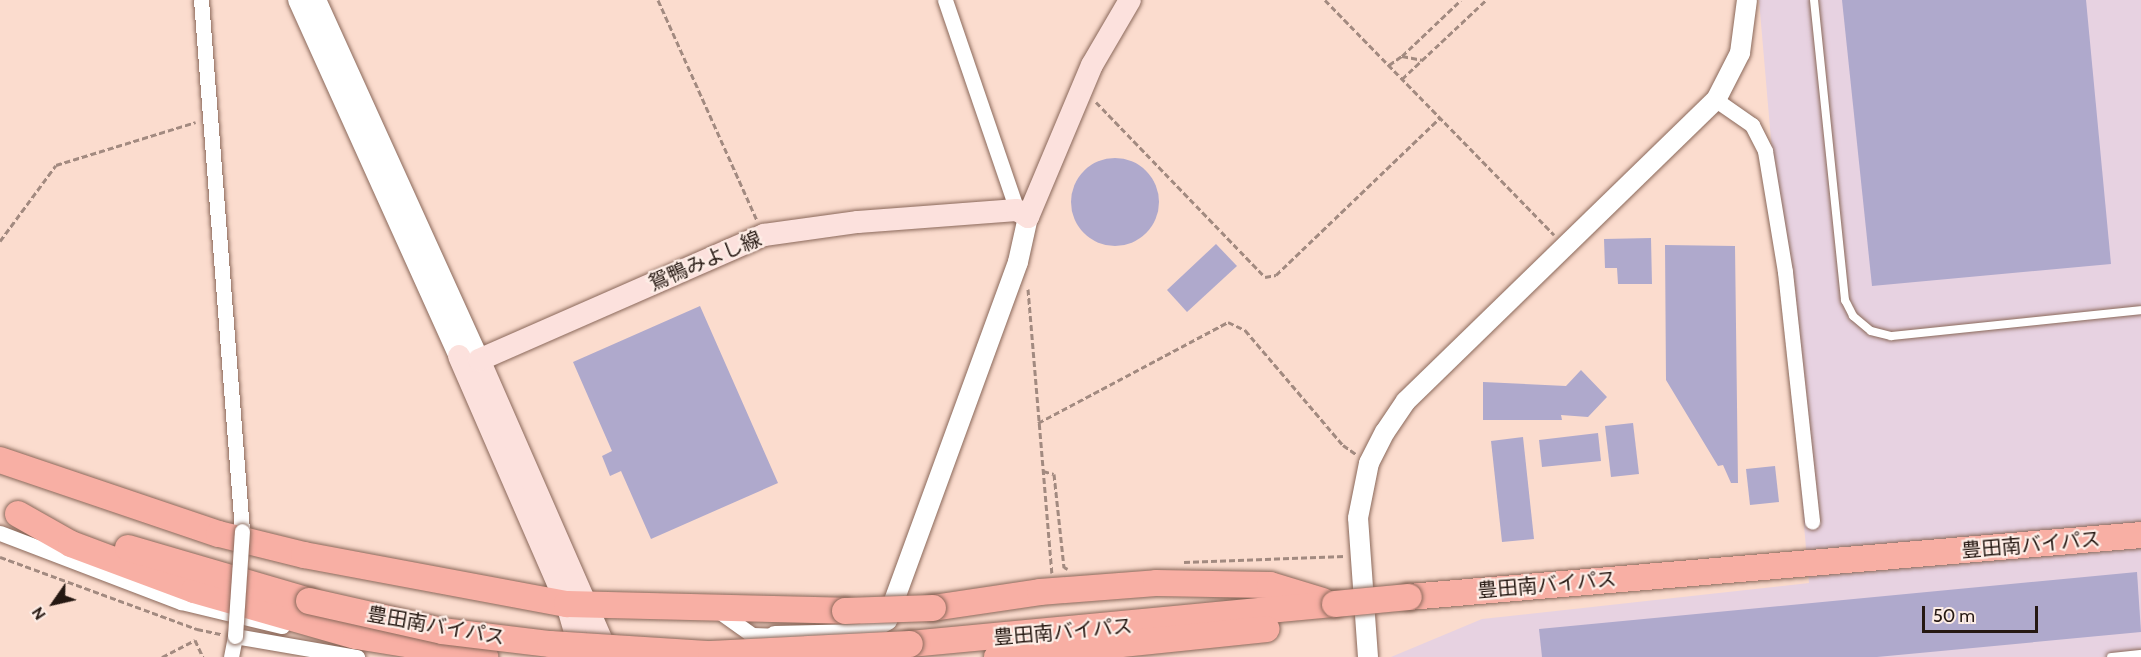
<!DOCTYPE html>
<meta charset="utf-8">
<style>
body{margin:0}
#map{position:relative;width:2141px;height:657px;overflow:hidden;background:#fbdcce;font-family:Cabin,"Noto Sans JP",sans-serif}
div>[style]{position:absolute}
.industrial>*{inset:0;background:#e7d2e1}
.building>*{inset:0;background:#afa9cc}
.round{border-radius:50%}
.path>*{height:3px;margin-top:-1.5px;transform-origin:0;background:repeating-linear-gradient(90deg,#a28a80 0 6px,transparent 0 9px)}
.roads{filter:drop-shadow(0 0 2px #8a685a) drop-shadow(0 0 2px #8a685a)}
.service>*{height:8px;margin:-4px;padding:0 4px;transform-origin:4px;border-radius:4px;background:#fff}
.minor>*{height:15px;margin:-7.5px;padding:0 7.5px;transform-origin:7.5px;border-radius:7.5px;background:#fff}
.tertiary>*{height:20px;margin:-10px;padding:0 10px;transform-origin:10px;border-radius:10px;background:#fff}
.secondary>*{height:22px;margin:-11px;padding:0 11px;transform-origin:11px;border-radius:11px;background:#fce1dd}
.trunk>*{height:26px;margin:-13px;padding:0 13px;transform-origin:13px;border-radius:13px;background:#f8afa4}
.bridges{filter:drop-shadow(0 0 2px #8a685a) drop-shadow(0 0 2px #8a685a)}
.minor-bridge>*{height:15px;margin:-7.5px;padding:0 7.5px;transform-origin:7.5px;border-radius:7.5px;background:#fff}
.trunk-bridge>*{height:26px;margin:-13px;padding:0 13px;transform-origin:13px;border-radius:13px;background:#f8afa4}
span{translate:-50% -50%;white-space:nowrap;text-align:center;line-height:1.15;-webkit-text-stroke:4.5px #fdede6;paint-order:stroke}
.street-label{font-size:20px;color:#251812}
.north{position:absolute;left:24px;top:573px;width:60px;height:60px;-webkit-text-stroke:4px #fdede6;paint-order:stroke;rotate:236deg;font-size:16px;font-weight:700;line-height:24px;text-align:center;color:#251812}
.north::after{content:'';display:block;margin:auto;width:21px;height:27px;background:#251812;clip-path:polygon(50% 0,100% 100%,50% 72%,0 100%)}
.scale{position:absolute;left:1922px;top:606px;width:116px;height:27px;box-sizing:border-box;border:3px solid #251812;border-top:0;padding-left:8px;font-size:18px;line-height:21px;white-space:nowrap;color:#251812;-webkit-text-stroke:4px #fdede6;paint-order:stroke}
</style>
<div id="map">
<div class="industrial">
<i style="clip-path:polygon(1759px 0,2141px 0,2141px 657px,1391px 657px,1482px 619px,1809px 583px)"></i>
</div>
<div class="building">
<i style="clip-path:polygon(1842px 0,2086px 0,2111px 264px,1872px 286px)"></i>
<i class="round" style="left:1071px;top:158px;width:88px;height:88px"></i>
<i style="clip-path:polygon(1651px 238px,1652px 284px,1618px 284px,1617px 268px,1605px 268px,1604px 239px)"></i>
<i style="clip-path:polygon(1216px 244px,1237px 266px,1187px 312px,1167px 290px)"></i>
<i style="clip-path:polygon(1665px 245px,1735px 246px,1738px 483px,1731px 483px,1723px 465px,1718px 466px,1666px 380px)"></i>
<i style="clip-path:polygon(700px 306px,778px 483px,651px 539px,621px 471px,610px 476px,602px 456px,612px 451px,573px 362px)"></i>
<i style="clip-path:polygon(1581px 370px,1607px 397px,1588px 417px,1561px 415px,1562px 420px,1483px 420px,1483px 382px,1566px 386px)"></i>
<i style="clip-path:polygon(1633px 423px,1639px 474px,1611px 477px,1605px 426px)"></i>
<i style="clip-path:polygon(1598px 433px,1601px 461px,1542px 467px,1539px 440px)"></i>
<i style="clip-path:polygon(1523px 437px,1534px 539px,1502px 542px,1491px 441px)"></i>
<i style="clip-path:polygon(1775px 466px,1779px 502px,1750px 505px,1746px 469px)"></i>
<i style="clip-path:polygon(2137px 572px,2141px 632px,1877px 657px,1542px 657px,1539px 629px)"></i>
</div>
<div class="path">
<i style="left:658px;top:0;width:241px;rotate:65.8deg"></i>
<i style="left:1325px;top:0;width:328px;rotate:45.7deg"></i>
<i style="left:1402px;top:56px;width:81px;rotate:-43.5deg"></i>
<i style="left:1389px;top:65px;width:16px;rotate:-35deg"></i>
<i style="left:1402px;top:56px;width:20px;rotate:11deg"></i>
<i style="left:1402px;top:79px;width:115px;rotate:-43.2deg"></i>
<i style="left:1096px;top:102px;width:243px;rotate:46deg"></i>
<i style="left:1265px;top:277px;width:11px;rotate:-10deg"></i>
<i style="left:1276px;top:275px;width:227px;rotate:-43.8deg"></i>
<i style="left:0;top:241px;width:94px;rotate:-53.6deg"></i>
<i style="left:56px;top:165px;width:146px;rotate:-17.1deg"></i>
<i style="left:1028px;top:289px;width:285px;rotate:85.2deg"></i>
<i style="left:1038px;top:423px;width:215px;rotate:-28deg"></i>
<i style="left:1228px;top:322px;width:19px;rotate:25deg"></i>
<i style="left:1245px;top:330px;width:151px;rotate:49.6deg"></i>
<i style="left:1343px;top:445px;width:16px;rotate:35deg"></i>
<i style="left:1043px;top:471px;width:11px;rotate:15deg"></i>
<i style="left:1054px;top:474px;width:94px;rotate:83.9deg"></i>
<i style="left:1064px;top:567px;width:4px;rotate:27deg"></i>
<i style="left:0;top:557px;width:210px;rotate:20.1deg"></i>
<i style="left:197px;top:629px;width:25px;rotate:12deg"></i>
<i style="left:1184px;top:562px;width:161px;rotate:-2.1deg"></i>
<i style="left:162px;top:657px;width:37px;rotate:-27deg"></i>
<i style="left:195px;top:640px;width:19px;rotate:65deg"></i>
</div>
<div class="roads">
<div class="service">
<i style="left:1814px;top:0;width:302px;rotate:84.1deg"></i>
<i style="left:1845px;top:300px;width:18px;rotate:63deg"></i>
<i style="left:1853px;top:316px;width:23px;rotate:40deg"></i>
<i style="left:1871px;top:331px;width:21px;rotate:14deg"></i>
<i style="left:1891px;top:336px;width:251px;rotate:-5.9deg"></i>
<i style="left:2111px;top:657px;width:30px;rotate:-6deg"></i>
</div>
<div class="minor">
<i style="left:201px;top:0;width:533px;rotate:85.58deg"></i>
<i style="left:945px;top:0;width:222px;rotate:71.1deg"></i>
<i style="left:1716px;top:100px;width:44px;rotate:34.8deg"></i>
<i style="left:1752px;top:125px;width:29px;rotate:63deg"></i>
<i style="left:1765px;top:151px;width:123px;rotate:80.6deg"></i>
<i style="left:1785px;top:272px;width:251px;rotate:83.8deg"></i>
<i style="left:0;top:533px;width:194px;rotate:20.9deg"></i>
<i style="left:181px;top:602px;width:104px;rotate:13.4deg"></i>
<i style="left:717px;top:610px;width:43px;rotate:35.5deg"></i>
<i style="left:752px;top:635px;width:23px;rotate:2deg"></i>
<i style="left:231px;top:657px;width:21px;rotate:-79deg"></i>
<i style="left:235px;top:636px;width:124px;rotate:9.8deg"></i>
</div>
<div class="tertiary">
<i style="left:298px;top:0;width:391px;rotate:65.7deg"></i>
<i style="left:316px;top:0;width:395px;rotate:65.6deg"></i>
<i style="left:775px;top:636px;width:87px;rotate:-1.3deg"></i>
<i style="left:862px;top:634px;width:29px;rotate:-29deg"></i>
<i style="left:887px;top:620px;width:381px;rotate:-69.9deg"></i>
<i style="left:1018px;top:262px;width:46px;rotate:-77.5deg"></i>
<i style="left:1368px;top:657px;width:139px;rotate:-94.1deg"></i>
<i style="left:1358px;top:518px;width:56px;rotate:-78.7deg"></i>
<i style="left:1369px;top:463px;width:35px;rotate:-63deg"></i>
<i style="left:1385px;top:432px;width:37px;rotate:-56deg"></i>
<i style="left:1406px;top:401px;width:432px;rotate:-44.2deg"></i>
<i style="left:1716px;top:100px;width:53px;rotate:-62.9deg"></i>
<i style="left:1740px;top:53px;width:53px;rotate:-82.5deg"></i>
</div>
<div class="secondary">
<i style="left:459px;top:356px;width:270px;rotate:66.5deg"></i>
<i style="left:567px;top:604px;width:55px;rotate:74.2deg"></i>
<i style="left:609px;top:657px;width:324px;rotate:-113.6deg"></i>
<i style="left:479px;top:360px;width:311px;rotate:-23.7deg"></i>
<i style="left:764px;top:235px;width:95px;rotate:-7.9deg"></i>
<i style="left:858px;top:222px;width:159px;rotate:-4.3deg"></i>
<i style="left:1017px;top:210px;width:13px;rotate:32deg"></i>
<i style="left:1028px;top:217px;width:165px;rotate:-67.2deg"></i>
<i style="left:1092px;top:65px;width:75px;rotate:-59.7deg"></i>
</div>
<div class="trunk">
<i style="left:0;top:460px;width:231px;rotate:18.7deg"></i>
<i style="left:219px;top:534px;width:88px;rotate:13.9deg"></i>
<i style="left:304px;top:555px;width:268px;rotate:10.6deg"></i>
<i style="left:567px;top:604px;width:278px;rotate:1.4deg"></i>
<i style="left:18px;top:514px;width:61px;rotate:29.5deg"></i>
<i style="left:71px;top:544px;width:131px;rotate:20.5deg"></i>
<i style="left:194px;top:590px;width:168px;rotate:15.9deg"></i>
<i style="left:356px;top:636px;width:131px;rotate:9.2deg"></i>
<i style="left:128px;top:548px;width:189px;rotate:16.3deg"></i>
<i style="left:1409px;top:597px;width:735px;rotate:-4.84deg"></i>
<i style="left:933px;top:608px;width:108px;rotate:-8.5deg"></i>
<i style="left:1040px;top:592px;width:116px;rotate:-4.4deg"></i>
<i style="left:1156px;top:583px;width:114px;rotate:1deg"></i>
<i style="left:1270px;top:585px;width:55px;rotate:16.8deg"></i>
<i style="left:910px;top:644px;width:427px;rotate:-5.4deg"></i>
<i style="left:997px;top:657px;width:271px;rotate:-5.9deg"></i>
</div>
</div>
<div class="bridges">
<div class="minor-bridge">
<i style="left:235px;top:636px;width:105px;rotate:-86.2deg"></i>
</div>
<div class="trunk-bridge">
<i style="left:309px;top:601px;width:136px;rotate:12.7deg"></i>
<i style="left:442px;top:631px;width:109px;rotate:6.9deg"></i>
<i style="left:550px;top:644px;width:161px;rotate:3.6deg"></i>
<i style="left:711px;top:654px;width:199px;rotate:-2.9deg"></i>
<i style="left:1335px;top:604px;width:74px;rotate:-5.4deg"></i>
<i style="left:845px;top:611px;width:88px;rotate:-2deg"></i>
</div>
</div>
<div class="street-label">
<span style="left:705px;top:261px;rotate:-23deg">鴛鴨みよし線</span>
<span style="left:2031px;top:545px;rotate:-5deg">豊田南バイパス</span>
<span style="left:1547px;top:585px;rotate:-5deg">豊田南バイパス</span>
<span style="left:436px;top:626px;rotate:10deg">豊田南バイパス</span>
<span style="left:1063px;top:632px;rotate:-5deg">豊田南バイパス</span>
</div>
<div class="north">N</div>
<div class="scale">50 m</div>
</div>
